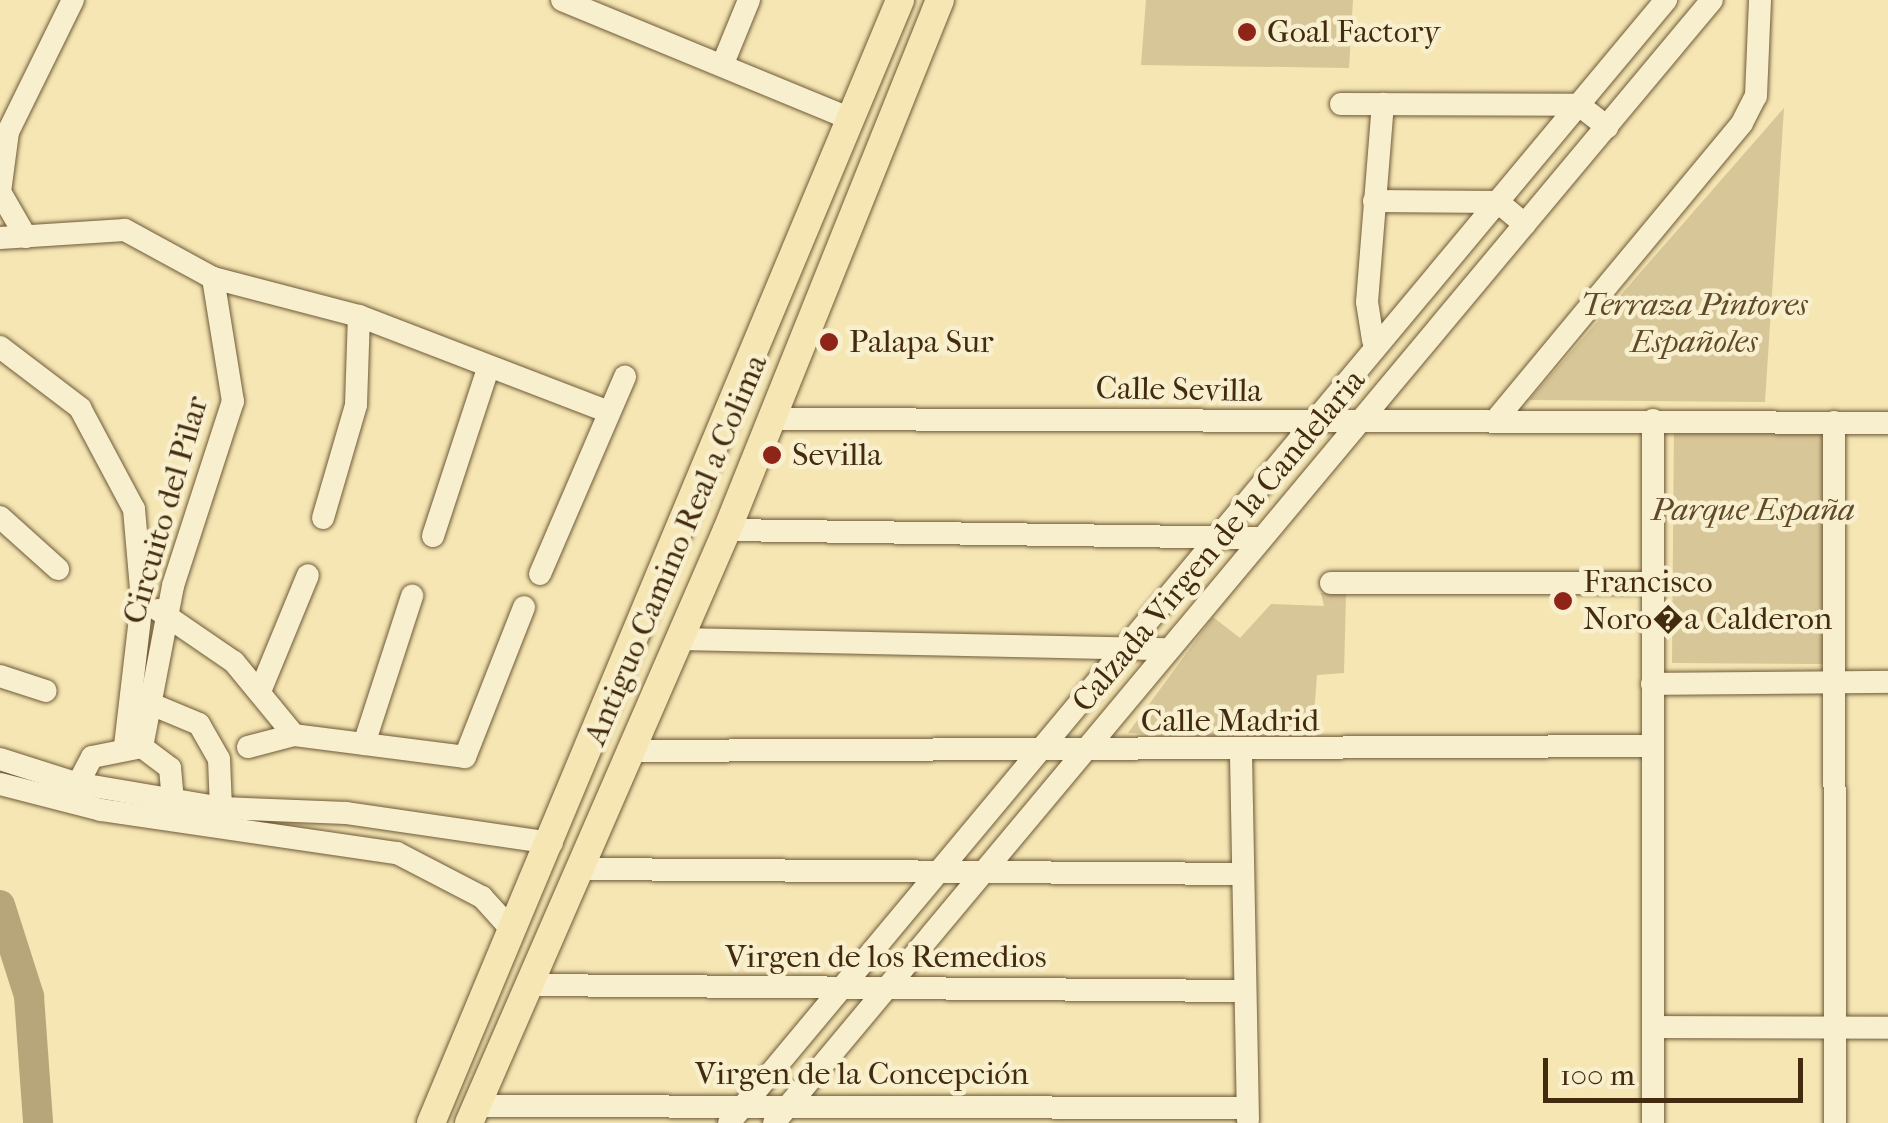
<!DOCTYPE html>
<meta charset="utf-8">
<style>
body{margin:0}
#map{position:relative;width:1888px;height:1123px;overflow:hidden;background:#f5e6b3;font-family:"IM FELL French Canon",serif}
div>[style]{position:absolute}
.green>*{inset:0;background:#d7c697}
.river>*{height:30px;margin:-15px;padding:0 15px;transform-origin:15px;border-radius:15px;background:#b8a67b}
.roads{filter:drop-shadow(0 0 2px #705a38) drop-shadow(0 0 2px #705a38)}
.minor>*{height:22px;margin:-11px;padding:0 11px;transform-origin:11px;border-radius:11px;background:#f8efce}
.major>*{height:28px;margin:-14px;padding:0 14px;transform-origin:14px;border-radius:14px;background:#f5e6b3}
.dots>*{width:28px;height:28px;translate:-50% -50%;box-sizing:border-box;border:5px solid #f8efce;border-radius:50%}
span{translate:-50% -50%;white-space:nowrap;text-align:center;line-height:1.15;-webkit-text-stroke:9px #f8efce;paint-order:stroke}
.poi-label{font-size:32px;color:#432b0f}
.left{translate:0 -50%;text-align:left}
.park-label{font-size:32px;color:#614a2a;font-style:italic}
.street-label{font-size:32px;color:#432b0f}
.scale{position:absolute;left:1543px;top:1058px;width:260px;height:45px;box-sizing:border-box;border:5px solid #432b0f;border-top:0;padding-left:12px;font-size:30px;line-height:35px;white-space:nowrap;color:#432b0f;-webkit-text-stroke:8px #f8efce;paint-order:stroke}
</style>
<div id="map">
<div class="green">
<i style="clip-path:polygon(1146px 0,1353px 0,1349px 68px,1141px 65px)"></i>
<i style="clip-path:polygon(1784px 108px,1765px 402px,1529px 400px)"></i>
<i style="clip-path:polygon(1674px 422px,1837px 425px,1824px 664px,1672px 663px)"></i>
<i style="clip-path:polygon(1321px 593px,1346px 593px,1344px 673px,1317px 675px,1312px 741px,1128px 733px,1213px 617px,1240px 638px,1271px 604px,1324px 606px)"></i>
</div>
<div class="river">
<i style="left:0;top:905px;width:96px;rotate:72.3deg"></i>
<i style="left:29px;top:996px;width:127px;rotate:85.9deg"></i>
</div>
<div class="roads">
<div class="minor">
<i style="left:562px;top:0;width:313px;rotate:22.4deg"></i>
<i style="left:724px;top:61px;width:66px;rotate:-67.7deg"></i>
<i style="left:1341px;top:104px;width:238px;rotate:0.2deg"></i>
<i style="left:1579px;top:105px;width:36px;rotate:38deg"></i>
<i style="left:0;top:192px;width:61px;rotate:-82.4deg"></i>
<i style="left:8px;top:132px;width:147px;rotate:-63.8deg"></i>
<i style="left:0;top:192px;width:52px;rotate:60deg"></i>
<i style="left:1374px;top:201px;width:124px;rotate:0.5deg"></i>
<i style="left:1498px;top:202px;width:35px;rotate:40deg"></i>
<i style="left:0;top:238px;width:125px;rotate:-3.7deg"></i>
<i style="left:125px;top:230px;width:100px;rotate:28.6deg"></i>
<i style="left:213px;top:278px;width:125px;rotate:80.8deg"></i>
<i style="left:233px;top:401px;width:194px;rotate:108deg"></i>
<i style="left:173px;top:586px;width:164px;rotate:100.9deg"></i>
<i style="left:213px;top:278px;width:151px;rotate:14.6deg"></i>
<i style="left:359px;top:316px;width:265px;rotate:21deg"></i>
<i style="left:1373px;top:340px;width:38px;rotate:-99deg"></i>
<i style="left:1367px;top:302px;width:199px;rotate:-85.4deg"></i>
<i style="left:0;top:347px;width:101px;rotate:37.3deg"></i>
<i style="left:80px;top:408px;width:115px;rotate:61.9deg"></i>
<i style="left:134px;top:509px;width:92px;rotate:85deg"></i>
<i style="left:142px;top:601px;width:145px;rotate:96.7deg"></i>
<i style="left:770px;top:419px;width:1118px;rotate:0.2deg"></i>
<i style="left:1494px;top:422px;width:388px;rotate:-50.3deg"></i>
<i style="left:1742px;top:123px;width:30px;rotate:-63deg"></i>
<i style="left:1756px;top:96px;width:96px;rotate:-87.6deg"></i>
<i style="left:1834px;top:422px;width:701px;rotate:89.92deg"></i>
<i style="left:0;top:517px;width:78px;rotate:41.9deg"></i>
<i style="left:323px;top:518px;width:118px;rotate:-73.7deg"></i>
<i style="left:356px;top:405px;width:89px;rotate:-88.1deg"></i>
<i style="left:727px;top:530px;width:530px;rotate:0.86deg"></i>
<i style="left:433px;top:536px;width:176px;rotate:-71.8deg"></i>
<i style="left:540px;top:574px;width:215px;rotate:-66.7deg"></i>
<i style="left:1331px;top:583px;width:317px"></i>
<i style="left:158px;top:610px;width:92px;rotate:34.4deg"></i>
<i style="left:234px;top:662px;width:94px;rotate:50.6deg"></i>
<i style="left:679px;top:639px;width:489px;rotate:1.2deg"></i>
<i style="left:0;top:676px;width:48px;rotate:18.1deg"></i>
<i style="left:1652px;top:684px;width:236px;rotate:-0.5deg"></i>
<i style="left:261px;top:689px;width:123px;rotate:-67.6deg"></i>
<i style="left:139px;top:699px;width:65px;rotate:22.6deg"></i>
<i style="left:199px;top:724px;width:40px;rotate:60.3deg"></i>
<i style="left:219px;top:759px;width:49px;rotate:87.7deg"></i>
<i style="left:364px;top:744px;width:156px;rotate:-72deg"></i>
<i style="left:248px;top:747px;width:48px;rotate:-14.6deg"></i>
<i style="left:294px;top:735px;width:172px;rotate:7.3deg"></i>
<i style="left:465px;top:757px;width:161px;rotate:-68.5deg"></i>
<i style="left:628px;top:751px;width:1024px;rotate:-0.28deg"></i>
<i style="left:1241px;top:755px;width:365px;rotate:88.9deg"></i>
<i style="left:0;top:759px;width:79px;rotate:17.7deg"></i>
<i style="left:75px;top:783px;width:148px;rotate:9.7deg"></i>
<i style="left:221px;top:808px;width:125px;rotate:2.3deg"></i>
<i style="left:346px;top:813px;width:208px;rotate:8.3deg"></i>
<i style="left:0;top:784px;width:104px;rotate:14.4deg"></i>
<i style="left:101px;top:810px;width:299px;rotate:8.3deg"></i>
<i style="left:397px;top:853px;width:96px;rotate:27.4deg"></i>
<i style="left:482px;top:897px;width:42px;rotate:47.9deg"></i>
<i style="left:72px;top:795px;width:43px;rotate:-62.2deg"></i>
<i style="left:92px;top:757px;width:51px;rotate:-11.3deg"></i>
<i style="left:142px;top:747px;width:35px;rotate:37deg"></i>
<i style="left:170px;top:768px;width:44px;rotate:84.8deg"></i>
<i style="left:584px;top:869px;width:659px;rotate:0.43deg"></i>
<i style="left:528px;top:985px;width:716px;rotate:0.48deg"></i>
<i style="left:1653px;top:1027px;width:235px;rotate:0.2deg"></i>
<i style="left:476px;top:1106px;width:771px;rotate:0.15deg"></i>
<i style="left:729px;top:1123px;width:1463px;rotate:-50.16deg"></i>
<i style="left:774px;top:1123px;width:1463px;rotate:-50.13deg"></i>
<i style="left:1653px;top:1123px;width:703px;rotate:-90deg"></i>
</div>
<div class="major">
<i style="left:431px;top:1123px;width:1217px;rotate:-67.33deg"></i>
<i style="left:469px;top:1123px;width:647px;rotate:-66.49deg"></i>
<i style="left:727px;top:530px;width:571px;rotate:-68.11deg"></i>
</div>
</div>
<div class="dots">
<i style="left:1247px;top:32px;background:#8f2418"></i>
<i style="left:829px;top:342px;background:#8f2418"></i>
<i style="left:772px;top:455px;background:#8f2418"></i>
<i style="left:1563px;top:601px;background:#8f2418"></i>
</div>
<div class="poi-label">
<span class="left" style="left:1267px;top:32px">Goal Factory</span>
<span class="left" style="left:849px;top:342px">Palapa Sur</span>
<span class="left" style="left:792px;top:455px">Sevilla</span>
<span class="left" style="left:1583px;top:601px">Francisco<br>Noro�a Calderon</span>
</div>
<div class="park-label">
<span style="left:1694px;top:324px">Terraza Pintores<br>Españoles</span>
<span style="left:1753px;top:510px">Parque España</span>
</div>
<div class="street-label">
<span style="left:1179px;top:390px;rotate:1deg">Calle Sevilla</span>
<span style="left:166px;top:510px;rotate:-74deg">Circuito del Pilar</span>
<span style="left:1219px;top:541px;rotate:-50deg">Calzada Virgen de la Candelaria</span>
<span style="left:676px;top:550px;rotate:-67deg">Antiguo Camino Real a Colima</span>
<span style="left:1230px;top:721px">Calle Madrid</span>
<span style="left:886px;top:957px">Virgen de los Remedios</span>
<span style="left:862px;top:1074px">Virgen de la Concepción</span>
</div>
<div class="scale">100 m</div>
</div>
